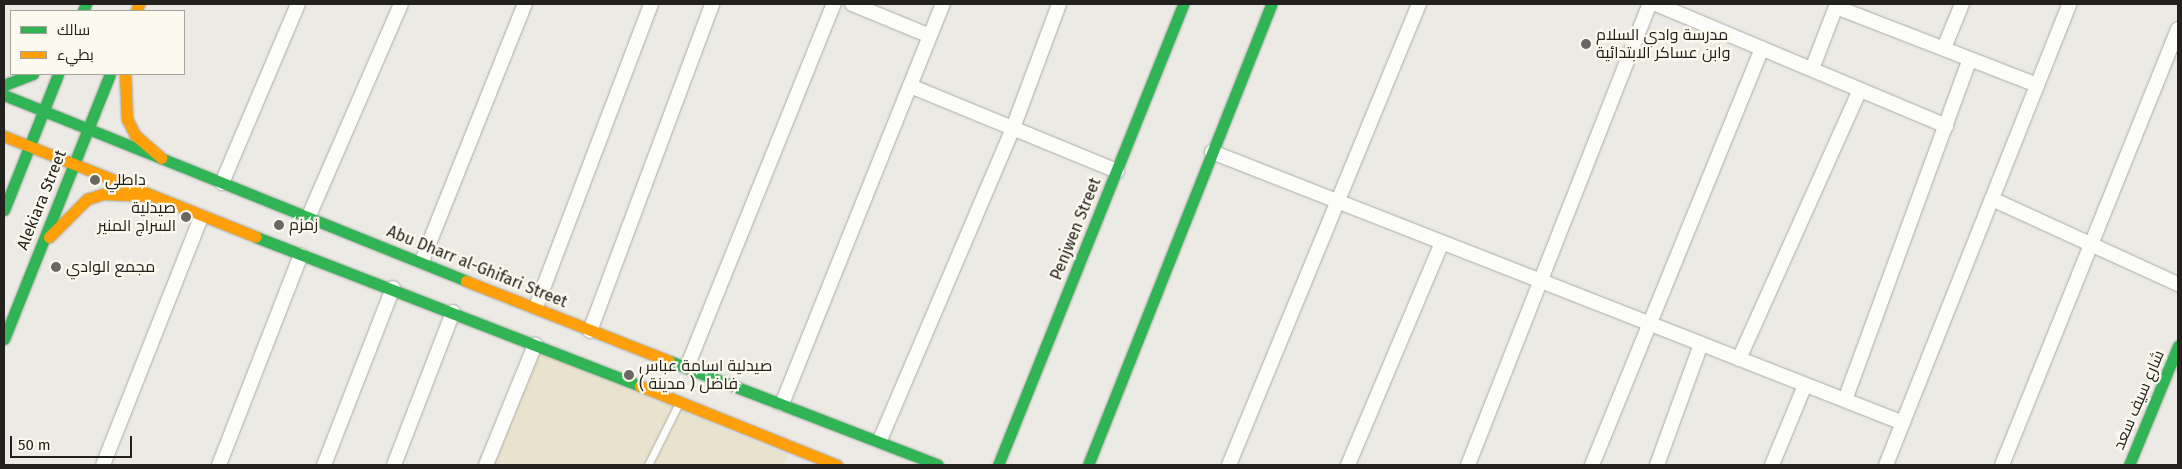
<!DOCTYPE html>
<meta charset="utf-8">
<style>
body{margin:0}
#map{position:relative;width:2182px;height:469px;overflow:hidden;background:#ebeae4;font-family:"Fira Sans",Cairo,sans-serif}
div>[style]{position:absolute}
.green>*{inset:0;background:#e9e2cc}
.roads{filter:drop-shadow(0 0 1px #ababa6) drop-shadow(0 0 1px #ababa6)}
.lane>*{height:7px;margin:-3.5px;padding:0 3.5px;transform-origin:3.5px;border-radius:3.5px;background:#fcfcfb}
.street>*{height:14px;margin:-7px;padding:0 7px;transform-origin:7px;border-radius:7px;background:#fcfcfb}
.fast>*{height:11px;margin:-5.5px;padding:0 5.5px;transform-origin:5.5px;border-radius:5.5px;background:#30b455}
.slow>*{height:11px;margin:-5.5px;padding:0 5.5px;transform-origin:5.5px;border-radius:5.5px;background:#ff9f0a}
.dots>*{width:14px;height:14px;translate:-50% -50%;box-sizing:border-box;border:2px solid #fcf9ee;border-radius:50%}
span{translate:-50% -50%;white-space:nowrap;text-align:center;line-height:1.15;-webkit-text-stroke:4.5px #fcf9ee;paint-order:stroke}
.poi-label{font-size:16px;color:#22211d}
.left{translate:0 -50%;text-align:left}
.right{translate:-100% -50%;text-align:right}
.street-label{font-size:16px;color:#22211d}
.frame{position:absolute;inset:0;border:5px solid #22211d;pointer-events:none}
.legend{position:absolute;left:10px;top:10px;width:175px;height:65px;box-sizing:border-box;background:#fcf9ee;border:1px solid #a5a39a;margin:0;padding:6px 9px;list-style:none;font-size:15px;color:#22211d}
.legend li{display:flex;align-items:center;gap:10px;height:25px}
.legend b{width:25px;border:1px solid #a5a39a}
.scale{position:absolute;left:10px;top:436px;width:122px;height:22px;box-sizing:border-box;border:2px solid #22211d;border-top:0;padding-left:6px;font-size:15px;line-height:18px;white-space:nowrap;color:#22211d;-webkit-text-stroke:4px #fcf9ee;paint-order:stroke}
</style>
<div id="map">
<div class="green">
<i style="clip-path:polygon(531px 349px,788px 455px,784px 465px,485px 465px)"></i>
</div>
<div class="roads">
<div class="lane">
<i style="left:648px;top:465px;width:69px;rotate:-63.4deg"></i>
</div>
<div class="street">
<i style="left:852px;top:4px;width:84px;rotate:22.3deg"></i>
<i style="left:1656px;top:4px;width:315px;rotate:22.8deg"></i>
<i style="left:1836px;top:7px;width:216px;rotate:21.2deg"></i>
<i style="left:1944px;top:48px;width:48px;rotate:-67.8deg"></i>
<i style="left:1812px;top:69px;width:70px;rotate:-69deg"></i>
<i style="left:910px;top:86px;width:224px;rotate:22.3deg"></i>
<i style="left:1212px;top:152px;width:742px;rotate:21.41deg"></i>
<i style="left:222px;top:183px;width:194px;rotate:-67deg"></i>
<i style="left:1992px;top:199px;width:205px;rotate:24.6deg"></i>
<i style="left:308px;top:218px;width:233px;rotate:-66.5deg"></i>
<i style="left:422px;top:261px;width:277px;rotate:-68.2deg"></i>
<i style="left:536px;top:307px;width:324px;rotate:-69.2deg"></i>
<i style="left:590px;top:331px;width:349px;rotate:-69.5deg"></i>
<i style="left:1739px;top:359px;width:295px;rotate:-65.8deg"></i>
<i style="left:687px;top:367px;width:392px;rotate:-68deg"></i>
<i style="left:1845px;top:400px;width:363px;rotate:-69.9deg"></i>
<i style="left:782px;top:404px;width:431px;rotate:-68.1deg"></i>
<i style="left:880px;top:440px;width:339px;rotate:-66.9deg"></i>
<i style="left:1013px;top:128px;width:132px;rotate:-69.6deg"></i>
<i style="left:103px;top:465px;width:267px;rotate:-68.4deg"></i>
<i style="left:219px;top:465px;width:225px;rotate:-68.7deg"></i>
<i style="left:324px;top:465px;width:190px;rotate:-68.7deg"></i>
<i style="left:394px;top:465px;width:164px;rotate:-68.9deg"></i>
<i style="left:486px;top:465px;width:130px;rotate:-67.8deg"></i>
<i style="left:1229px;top:465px;width:499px;rotate:-67.6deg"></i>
<i style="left:1348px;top:465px;width:241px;rotate:-67.1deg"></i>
<i style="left:1468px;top:465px;width:496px;rotate:-68.5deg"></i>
<i style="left:1592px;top:465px;width:450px;rotate:-67.8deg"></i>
<i style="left:1657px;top:465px;width:129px;rotate:-70deg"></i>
<i style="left:1772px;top:465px;width:87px;rotate:-67.6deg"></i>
<i style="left:1886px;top:465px;width:496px;rotate:-68.3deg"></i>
<i style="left:2002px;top:465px;width:470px;rotate:-68deg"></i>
</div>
<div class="fast">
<i style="left:83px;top:11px;width:8px;rotate:-67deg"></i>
<i style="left:4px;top:85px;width:31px;rotate:-21deg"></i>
<i style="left:4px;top:95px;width:498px;rotate:21.9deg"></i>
<i style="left:4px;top:210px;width:146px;rotate:-68.3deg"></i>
<i style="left:256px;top:237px;width:412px;rotate:21.2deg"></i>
<i style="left:4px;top:339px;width:285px;rotate:-68.2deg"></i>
<i style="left:669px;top:361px;width:288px;rotate:21.1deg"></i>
<i style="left:998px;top:465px;width:497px;rotate:-68.1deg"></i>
<i style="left:1088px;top:465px;width:496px;rotate:-68.3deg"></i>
<i style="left:2129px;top:465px;width:129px;rotate:-67.6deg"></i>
</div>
<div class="slow">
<i style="left:136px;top:11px;width:8px;rotate:-67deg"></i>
<i style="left:125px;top:74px;width:45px;rotate:87.5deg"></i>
<i style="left:127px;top:119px;width:18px;rotate:63deg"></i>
<i style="left:135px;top:135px;width:35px;rotate:41deg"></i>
<i style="left:4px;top:136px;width:271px;rotate:21.8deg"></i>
<i style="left:49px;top:237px;width:54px;rotate:-45deg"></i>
<i style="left:87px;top:199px;width:17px;rotate:-17deg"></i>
<i style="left:103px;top:194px;width:49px;rotate:2.3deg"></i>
<i style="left:466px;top:281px;width:218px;rotate:21.5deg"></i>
<i style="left:640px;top:386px;width:212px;rotate:21.9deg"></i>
</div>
</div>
<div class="dots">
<i style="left:1586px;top:44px;background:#686763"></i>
<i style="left:95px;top:180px;background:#686763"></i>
<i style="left:186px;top:217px;background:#686763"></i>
<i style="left:279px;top:225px;background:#686763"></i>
<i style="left:56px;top:267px;background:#686763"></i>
<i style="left:629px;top:375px;background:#686763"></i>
</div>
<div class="poi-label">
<span class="left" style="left:1596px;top:44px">مدرسة وادي السلام<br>وابن عساكر الابتدائية</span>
<span class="left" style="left:105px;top:180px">داطلي</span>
<span class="right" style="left:176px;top:217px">صيدلية<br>السراج المنير</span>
<span class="left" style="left:289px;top:225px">زمزم</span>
<span class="left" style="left:66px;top:267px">مجمع الوادي</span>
<span class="left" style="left:639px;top:375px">صيدلية اسامة عباس<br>فاضل ( مدينة )</span>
</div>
<div class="street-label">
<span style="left:42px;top:200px;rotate:-68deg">Alekiara Street</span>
<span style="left:1076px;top:229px;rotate:-68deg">Penjwen Street</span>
<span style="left:477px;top:267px;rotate:22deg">Abu Dharr al-Ghifari Street</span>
<span style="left:2139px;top:400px;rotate:-67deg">شارع سيف سعد</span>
</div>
<div class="frame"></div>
<ul class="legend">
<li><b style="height:6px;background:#30b455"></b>سالك</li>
<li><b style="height:6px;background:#ff9f0a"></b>بطيء</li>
</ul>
<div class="scale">50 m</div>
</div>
